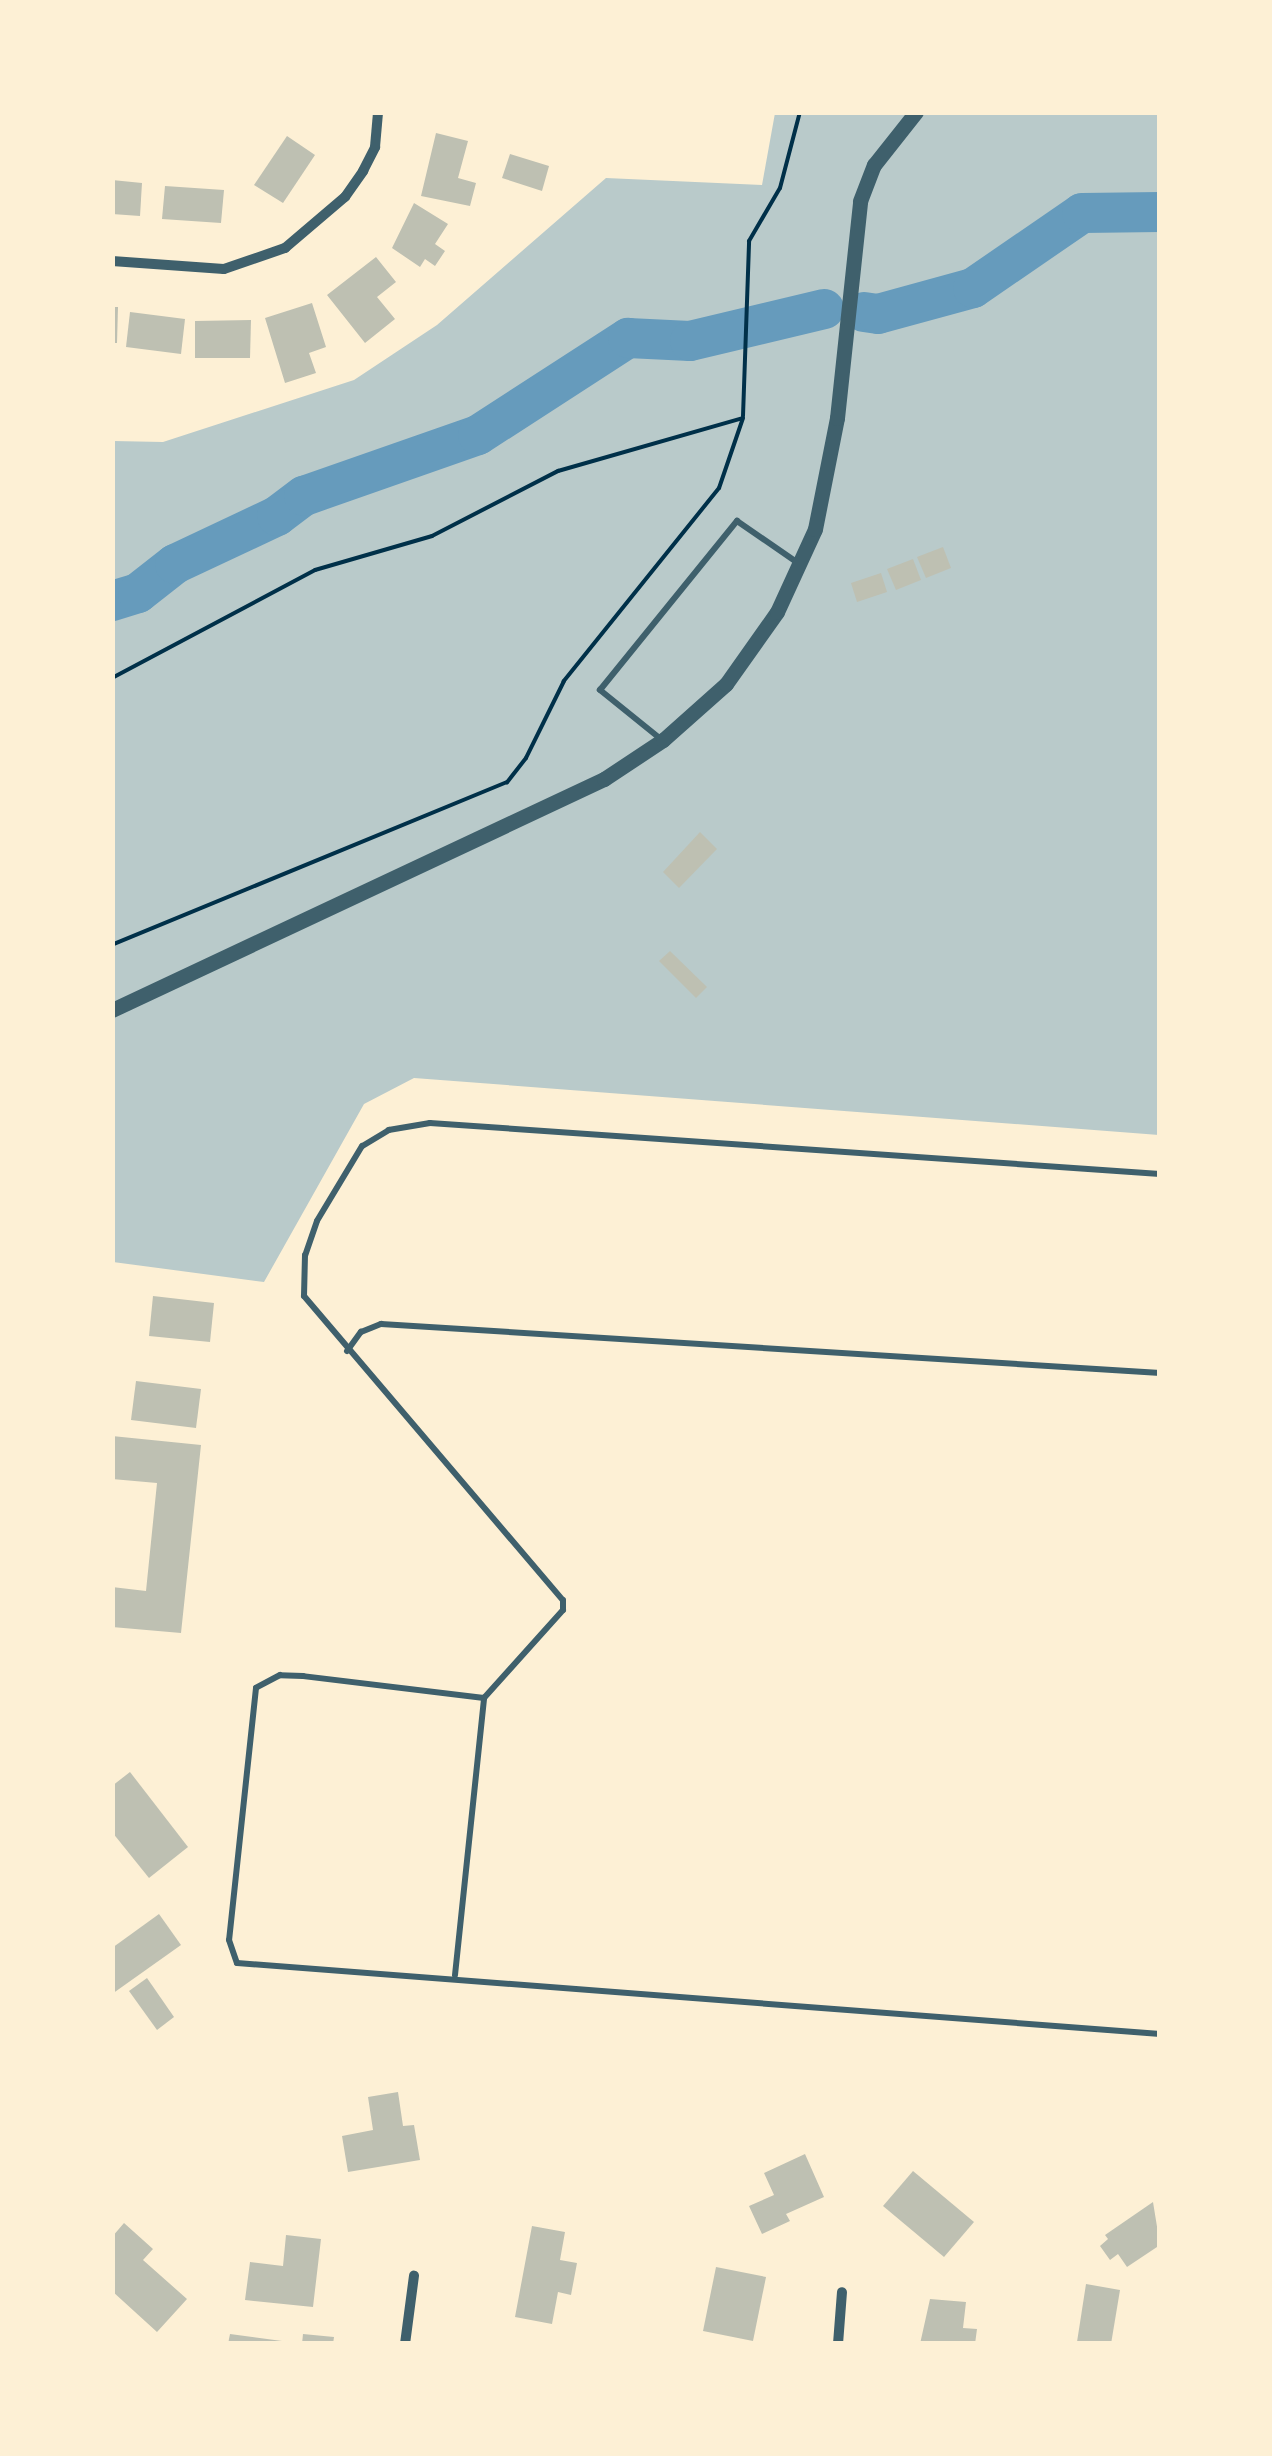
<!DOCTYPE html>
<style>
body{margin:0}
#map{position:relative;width:1272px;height:2456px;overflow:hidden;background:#fdf0d5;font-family:Barlow,sans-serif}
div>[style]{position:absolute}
.green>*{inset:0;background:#b9caca}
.river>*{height:40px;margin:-20px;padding:0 20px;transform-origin:20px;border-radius:20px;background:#669bbc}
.building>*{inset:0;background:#bec0b2}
.path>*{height:4px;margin:-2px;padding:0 2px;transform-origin:2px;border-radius:2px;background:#003049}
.service>*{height:6px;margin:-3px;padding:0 3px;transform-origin:3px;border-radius:3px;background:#3f606c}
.minor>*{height:10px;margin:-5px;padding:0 5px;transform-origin:5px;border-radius:5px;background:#3f606c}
.tertiary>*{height:15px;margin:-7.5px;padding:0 7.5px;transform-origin:7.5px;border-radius:7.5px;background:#3f606c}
span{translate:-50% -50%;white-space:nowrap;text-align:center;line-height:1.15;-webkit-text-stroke:8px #fdf0d5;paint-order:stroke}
.frame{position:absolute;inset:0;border:115px solid #fdf0d5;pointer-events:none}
</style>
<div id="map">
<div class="green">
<i style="clip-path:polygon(775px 113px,1159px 113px,1159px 1135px,414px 1078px,364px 1104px,264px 1282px,113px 1262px,113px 441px,163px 442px,354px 380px,437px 325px,606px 178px,762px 185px)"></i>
</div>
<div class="river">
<i style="left:864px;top:312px;width:14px;rotate:8deg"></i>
<i style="left:878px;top:314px;width:98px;rotate:-15.3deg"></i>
<i style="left:973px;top:288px;width:132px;rotate:-34.5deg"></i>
<i style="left:1082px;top:213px;width:78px;rotate:-0.7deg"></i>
<i style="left:112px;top:601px;width:27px;rotate:-17deg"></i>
<i style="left:138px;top:593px;width:47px;rotate:-38.1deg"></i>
<i style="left:175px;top:564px;width:113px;rotate:-25.2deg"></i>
<i style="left:277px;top:516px;width:34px;rotate:-37deg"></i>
<i style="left:304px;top:496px;width:184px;rotate:-19.3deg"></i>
<i style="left:478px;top:435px;width:179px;rotate:-32.9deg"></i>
<i style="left:628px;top:338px;width:62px;rotate:2.8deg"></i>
<i style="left:690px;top:341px;width:138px;rotate:-13.4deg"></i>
</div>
<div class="building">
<i style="clip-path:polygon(436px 133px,468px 141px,458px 178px,476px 183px,470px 206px,421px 196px)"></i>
<i style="clip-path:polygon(287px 136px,315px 155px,283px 203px,254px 185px)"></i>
<i style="clip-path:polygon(510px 154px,549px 166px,542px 191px,502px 178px)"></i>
<i style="clip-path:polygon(112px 180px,142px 183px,140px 216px,112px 214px)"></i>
<i style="clip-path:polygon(165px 186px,224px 190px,221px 223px,162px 219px)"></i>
<i style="clip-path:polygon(414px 203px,448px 224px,435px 244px,445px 251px,435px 266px,425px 259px,420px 267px,392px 248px)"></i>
<i style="clip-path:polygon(376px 257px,396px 282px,377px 297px,395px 319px,365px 343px,327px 295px)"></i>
<i style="clip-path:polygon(312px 303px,326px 347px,309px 353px,316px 373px,285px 383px,265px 318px)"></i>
<i style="clip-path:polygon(112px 307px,118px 307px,117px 343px,112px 343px)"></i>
<i style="clip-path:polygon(130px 312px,185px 319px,181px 354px,126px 347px)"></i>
<i style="clip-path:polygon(251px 320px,250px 358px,195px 358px,195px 321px)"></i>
<i style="clip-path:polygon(943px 547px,951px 568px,926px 578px,917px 557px)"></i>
<i style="clip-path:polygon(913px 559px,921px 580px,896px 590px,887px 569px)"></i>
<i style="clip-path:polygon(881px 573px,887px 592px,857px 602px,851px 583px)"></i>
<i style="clip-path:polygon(700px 832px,717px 849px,679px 888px,663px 872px)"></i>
<i style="clip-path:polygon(670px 951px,707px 987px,696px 998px,659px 961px)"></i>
<i style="clip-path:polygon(153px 1296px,214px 1303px,210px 1342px,149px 1336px)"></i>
<i style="clip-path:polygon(136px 1381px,201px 1389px,196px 1428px,131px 1420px)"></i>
<i style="clip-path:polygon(112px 1436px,201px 1445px,181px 1633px,112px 1627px,112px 1587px,146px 1591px,157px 1483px,112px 1479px)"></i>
<i style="clip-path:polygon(130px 1772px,188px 1847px,149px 1878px,112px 1832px,112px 1786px)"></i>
<i style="clip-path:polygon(159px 1914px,181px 1945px,112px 1994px,112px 1948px)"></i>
<i style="clip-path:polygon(147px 1978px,174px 2017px,157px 2030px,129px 1991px)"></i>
<i style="clip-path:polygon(398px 2092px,403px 2126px,414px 2125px,420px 2160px,348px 2172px,342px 2136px,373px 2130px,368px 2097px)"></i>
<i style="clip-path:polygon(805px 2154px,824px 2197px,786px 2214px,790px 2221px,762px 2234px,749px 2206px,774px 2195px,764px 2173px)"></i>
<i style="clip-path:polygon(913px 2171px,974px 2222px,944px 2257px,883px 2206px)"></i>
<i style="clip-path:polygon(1153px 2202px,1160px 2245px,1127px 2267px,1118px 2254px,1110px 2260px,1100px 2246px,1108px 2239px,1105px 2235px)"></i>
<i style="clip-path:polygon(124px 2223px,153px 2249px,143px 2260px,187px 2299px,157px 2332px,112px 2291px,112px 2237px)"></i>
<i style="clip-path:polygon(532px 2226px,565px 2232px,560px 2260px,577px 2263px,571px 2295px,558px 2292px,552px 2324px,515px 2317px)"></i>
<i style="clip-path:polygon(286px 2235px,321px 2239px,313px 2307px,245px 2300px,250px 2262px,283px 2266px)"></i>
<i style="clip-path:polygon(716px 2267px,766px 2277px,753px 2341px,703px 2331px)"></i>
<i style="clip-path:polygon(1086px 2284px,1120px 2290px,1111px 2344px,1077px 2342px)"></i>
<i style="clip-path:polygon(930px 2299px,966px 2302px,963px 2328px,977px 2329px,975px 2344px,920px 2344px)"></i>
<i style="clip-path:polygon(230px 2334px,282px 2341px,282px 2344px,228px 2344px)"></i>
<i style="clip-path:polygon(303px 2334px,334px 2337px,333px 2344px,302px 2344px)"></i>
</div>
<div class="path">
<i style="left:743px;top:416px;width:175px;rotate:-88deg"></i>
<i style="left:749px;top:241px;width:61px;rotate:-59.7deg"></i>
<i style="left:780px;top:188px;width:79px;rotate:-75.3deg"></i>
<i style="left:112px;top:678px;width:230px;rotate:-28deg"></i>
<i style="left:315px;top:570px;width:122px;rotate:-16.2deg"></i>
<i style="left:432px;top:536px;width:142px;rotate:-27.3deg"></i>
<i style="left:558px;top:471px;width:192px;rotate:-16deg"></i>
<i style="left:743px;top:418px;width:74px;rotate:108.9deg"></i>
<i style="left:719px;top:488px;width:248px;rotate:128.8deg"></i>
<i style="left:564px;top:681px;width:86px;rotate:116.3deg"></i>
<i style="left:526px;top:758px;width:31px;rotate:128deg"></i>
<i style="left:507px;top:782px;width:427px;rotate:157.6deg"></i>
</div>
<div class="service">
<i style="left:662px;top:740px;width:80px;rotate:-141.1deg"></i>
<i style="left:600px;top:690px;width:218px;rotate:-51deg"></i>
<i style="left:737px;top:521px;width:74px;rotate:34.5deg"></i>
<i style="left:1160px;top:1174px;width:732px;rotate:-176deg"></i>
<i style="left:430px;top:1123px;width:42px;rotate:170.3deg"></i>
<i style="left:389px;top:1130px;width:31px;rotate:149deg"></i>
<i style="left:362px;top:1146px;width:87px;rotate:121deg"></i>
<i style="left:317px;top:1221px;width:36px;rotate:109deg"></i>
<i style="left:305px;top:1255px;width:41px;rotate:91.4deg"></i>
<i style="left:304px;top:1296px;width:399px;rotate:49.6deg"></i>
<i style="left:563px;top:1600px;width:10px;rotate:90deg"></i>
<i style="left:563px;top:1610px;width:118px;rotate:131.9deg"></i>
<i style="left:484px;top:1698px;width:182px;rotate:-173.1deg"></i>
<i style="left:303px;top:1676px;width:23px;rotate:-178deg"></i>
<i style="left:280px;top:1675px;width:27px;rotate:152deg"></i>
<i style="left:256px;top:1688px;width:253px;rotate:96.1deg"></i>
<i style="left:229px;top:1940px;width:24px;rotate:71deg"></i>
<i style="left:237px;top:1963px;width:926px;rotate:4.4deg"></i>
<i style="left:347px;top:1351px;width:24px;rotate:-54deg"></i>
<i style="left:361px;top:1332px;width:22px;rotate:-22deg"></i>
<i style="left:381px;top:1324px;width:781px;rotate:3.6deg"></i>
<i style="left:455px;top:1975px;width:279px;rotate:-84deg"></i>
</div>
<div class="minor">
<i style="left:112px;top:261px;width:112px;rotate:4.1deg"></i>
<i style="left:224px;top:269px;width:65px;rotate:-19deg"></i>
<i style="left:285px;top:248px;width:79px;rotate:-40.4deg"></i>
<i style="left:345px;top:197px;width:32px;rotate:-55deg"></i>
<i style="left:363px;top:171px;width:27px;rotate:-63deg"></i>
<i style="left:375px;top:147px;width:35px;rotate:-85deg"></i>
<i style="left:405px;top:2344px;width:69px;rotate:-82.5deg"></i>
<i style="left:838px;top:2344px;width:52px;rotate:-85.6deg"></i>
</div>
<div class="tertiary">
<i style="left:112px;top:1010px;width:544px;rotate:-25.15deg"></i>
<i style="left:604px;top:779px;width:71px;rotate:-33.5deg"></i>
<i style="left:663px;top:740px;width:84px;rotate:-41.6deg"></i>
<i style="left:726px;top:684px;width:88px;rotate:-54.7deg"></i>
<i style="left:777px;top:612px;width:91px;rotate:-65.4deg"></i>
<i style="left:815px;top:529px;width:113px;rotate:-78.8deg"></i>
<i style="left:837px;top:418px;width:218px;rotate:-83.9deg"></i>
<i style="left:860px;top:201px;width:39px;rotate:-69deg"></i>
<i style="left:874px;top:165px;width:68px;rotate:-51.6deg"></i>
</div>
<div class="frame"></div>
</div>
